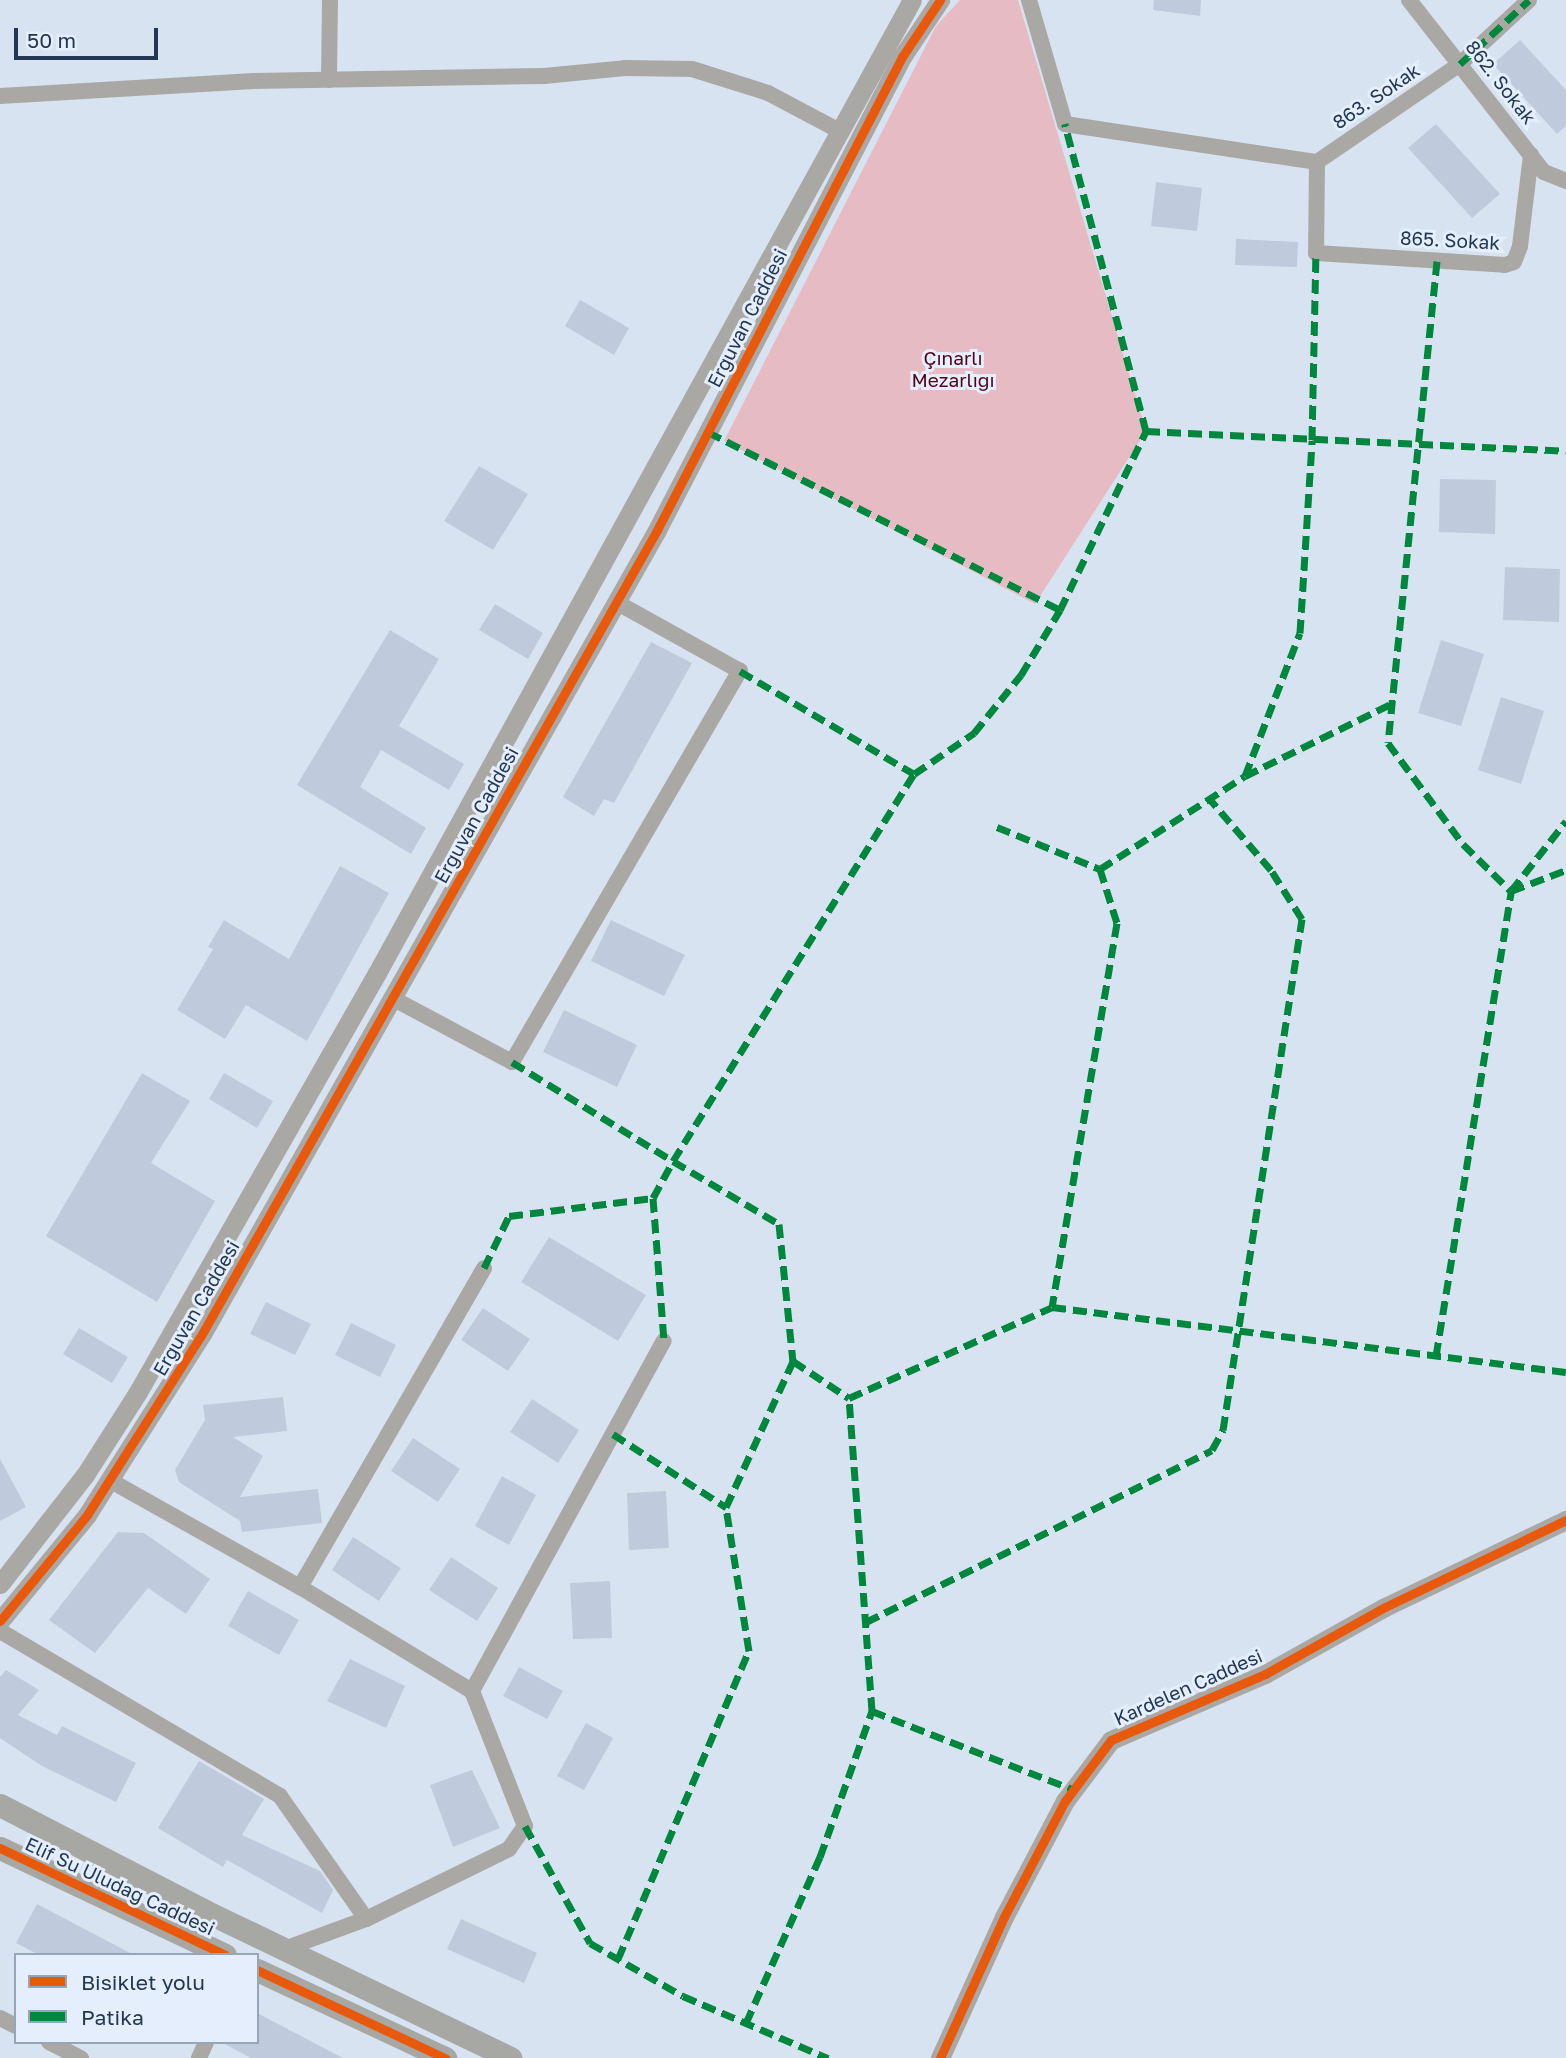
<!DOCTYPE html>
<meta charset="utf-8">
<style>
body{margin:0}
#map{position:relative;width:1566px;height:2058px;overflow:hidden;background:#d8e3f2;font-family:"Golos Text",sans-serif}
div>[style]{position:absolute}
.green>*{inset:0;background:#e7bbc4}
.building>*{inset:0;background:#bfcbdc}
.minor>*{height:16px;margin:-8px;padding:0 8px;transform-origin:8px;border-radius:8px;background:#aaa8a5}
.tertiary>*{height:19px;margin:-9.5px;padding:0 9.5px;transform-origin:9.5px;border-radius:9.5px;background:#aaa8a5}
.secondary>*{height:23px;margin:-11.5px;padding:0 11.5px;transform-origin:11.5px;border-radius:11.5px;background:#a7a7a3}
.quiet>*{height:7px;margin-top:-3.5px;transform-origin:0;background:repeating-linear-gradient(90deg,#00873e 0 14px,transparent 0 21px)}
.cycleway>*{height:9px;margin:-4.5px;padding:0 4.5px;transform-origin:4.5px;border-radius:4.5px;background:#e8590c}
span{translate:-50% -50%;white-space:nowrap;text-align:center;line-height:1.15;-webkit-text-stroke:6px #e4eefc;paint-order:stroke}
.street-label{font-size:19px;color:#233752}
.park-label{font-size:19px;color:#520315}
.legend{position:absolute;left:14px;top:1953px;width:245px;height:91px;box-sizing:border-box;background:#e4eefc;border:2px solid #97a5b8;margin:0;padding:9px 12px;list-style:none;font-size:21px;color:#233752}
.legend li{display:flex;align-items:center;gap:14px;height:35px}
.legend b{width:35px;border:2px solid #97a5b8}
.scale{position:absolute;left:14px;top:28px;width:144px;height:32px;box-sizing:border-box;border:4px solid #233752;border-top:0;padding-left:9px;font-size:21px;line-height:24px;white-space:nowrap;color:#233752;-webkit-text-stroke:5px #e4eefc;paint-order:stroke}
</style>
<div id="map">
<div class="green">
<i style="clip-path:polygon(960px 0,1018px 0,1146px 431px,1035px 604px,724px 441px,936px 26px)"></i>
</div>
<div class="building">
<i style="clip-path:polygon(1154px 0,1201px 0,1200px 16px,1153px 10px)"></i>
<i style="clip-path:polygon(1520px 40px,1566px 90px,1566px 126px,1557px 134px,1493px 64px)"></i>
<i style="clip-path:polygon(1436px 124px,1500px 194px,1472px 218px,1408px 148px)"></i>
<i style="clip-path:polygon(1156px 182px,1202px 188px,1197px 231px,1151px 226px)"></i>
<i style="clip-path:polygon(1236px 239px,1298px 242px,1297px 267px,1235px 265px)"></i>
<i style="clip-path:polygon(580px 300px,629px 328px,614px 355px,565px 326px)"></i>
<i style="clip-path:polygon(479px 466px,528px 494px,493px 550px,444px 521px)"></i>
<i style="clip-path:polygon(1440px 479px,1496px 480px,1495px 534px,1439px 532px)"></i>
<i style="clip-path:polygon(1505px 567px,1560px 569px,1559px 622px,1503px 620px)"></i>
<i style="clip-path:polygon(495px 604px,543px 633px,528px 659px,479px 630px)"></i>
<i style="clip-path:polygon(390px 630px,439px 659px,399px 726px,464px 764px,449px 790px,381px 750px,360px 787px,426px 828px,411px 854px,297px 785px)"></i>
<i style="clip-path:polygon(1441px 640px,1484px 654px,1461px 726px,1418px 713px)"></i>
<i style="clip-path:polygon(651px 642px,692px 663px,614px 803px,604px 799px,594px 816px,563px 797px)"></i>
<i style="clip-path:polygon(1501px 697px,1544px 711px,1521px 784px,1478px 770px)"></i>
<i style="clip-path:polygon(340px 866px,389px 893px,307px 1041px,246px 1005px,225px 1039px,177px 1010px,213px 949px,208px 947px,224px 920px,289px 959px)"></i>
<i style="clip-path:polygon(611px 920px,685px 955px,664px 996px,591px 961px)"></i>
<i style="clip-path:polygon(564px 1010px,637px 1045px,617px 1087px,543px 1052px)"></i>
<i style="clip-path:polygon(142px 1073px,190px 1101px,151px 1163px,215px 1201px,157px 1302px,46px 1236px)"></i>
<i style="clip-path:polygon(224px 1073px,273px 1101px,257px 1128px,209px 1099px)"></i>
<i style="clip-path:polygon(549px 1237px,646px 1295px,618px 1341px,521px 1282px)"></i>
<i style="clip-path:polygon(266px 1302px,311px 1324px,295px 1355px,250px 1334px)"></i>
<i style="clip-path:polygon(483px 1308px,530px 1339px,508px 1371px,461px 1340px)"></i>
<i style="clip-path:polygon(351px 1323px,396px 1345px,380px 1377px,335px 1355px)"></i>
<i style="clip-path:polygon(79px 1328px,128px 1357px,112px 1383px,63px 1354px)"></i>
<i style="clip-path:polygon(283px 1397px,287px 1431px,233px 1437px,263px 1456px,240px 1497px,318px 1489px,322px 1523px,242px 1532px,240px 1521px,179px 1482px,175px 1470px,205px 1420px,203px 1405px)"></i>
<i style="clip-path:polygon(532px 1399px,579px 1430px,558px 1463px,510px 1432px)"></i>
<i style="clip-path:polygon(413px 1438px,460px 1469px,438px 1502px,391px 1471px)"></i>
<i style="clip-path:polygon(0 1459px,26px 1507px,0 1521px)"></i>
<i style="clip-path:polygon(502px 1476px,536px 1495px,509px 1545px,475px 1526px)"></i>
<i style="clip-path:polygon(666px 1491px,669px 1548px,629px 1550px,627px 1493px)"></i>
<i style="clip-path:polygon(118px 1532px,144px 1533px,210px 1579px,186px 1614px,148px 1588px,95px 1653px,49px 1620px)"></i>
<i style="clip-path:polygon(353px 1537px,401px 1568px,379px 1601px,332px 1570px)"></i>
<i style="clip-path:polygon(451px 1557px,498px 1588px,477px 1621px,429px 1590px)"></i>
<i style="clip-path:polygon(610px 1581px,612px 1638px,573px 1639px,570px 1583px)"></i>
<i style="clip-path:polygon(248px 1591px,299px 1620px,279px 1655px,228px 1626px)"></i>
<i style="clip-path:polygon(350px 1659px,405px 1686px,386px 1728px,327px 1701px)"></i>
<i style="clip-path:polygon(519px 1667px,563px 1691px,547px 1719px,503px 1696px)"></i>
<i style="clip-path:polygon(6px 1670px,39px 1690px,18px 1715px,57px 1735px,62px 1726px,136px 1763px,116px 1802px,42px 1766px,0 1738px,0 1677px)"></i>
<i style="clip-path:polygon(586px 1723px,613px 1738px,584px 1790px,557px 1776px)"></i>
<i style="clip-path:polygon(199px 1761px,264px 1799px,242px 1835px,320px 1871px,333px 1890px,322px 1913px,227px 1860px,223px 1867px,158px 1828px)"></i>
<i style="clip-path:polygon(472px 1770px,500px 1828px,453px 1847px,430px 1785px)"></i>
<i style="clip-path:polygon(37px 1904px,134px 1955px,39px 1955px,16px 1943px)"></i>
<i style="clip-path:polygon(461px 1919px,537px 1953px,524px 1983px,447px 1949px)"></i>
<i style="clip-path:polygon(257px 2013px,343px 2058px,251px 2058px,221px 2042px,257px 2042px)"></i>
</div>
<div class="minor">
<i style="left:1029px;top:0;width:129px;rotate:73.8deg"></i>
<i style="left:1065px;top:124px;width:255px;rotate:8.6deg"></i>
<i style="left:1409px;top:0;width:219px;rotate:51.9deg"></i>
<i style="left:1544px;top:172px;width:24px;rotate:22deg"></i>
<i style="left:329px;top:80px;width:80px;rotate:-89.3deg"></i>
<i style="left:0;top:96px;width:254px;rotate:-3.4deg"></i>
<i style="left:254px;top:81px;width:290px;rotate:-1deg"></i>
<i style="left:544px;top:76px;width:81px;rotate:-5.6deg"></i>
<i style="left:625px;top:68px;width:67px;rotate:0.9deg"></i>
<i style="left:692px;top:69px;width:80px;rotate:17.5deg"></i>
<i style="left:768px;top:93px;width:79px;rotate:27.9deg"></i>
<i style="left:1317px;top:162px;width:91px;rotate:90.6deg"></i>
<i style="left:1316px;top:253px;width:189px;rotate:3.6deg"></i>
<i style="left:1505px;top:265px;width:9px;rotate:-18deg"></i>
<i style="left:1514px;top:262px;width:17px;rotate:-69deg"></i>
<i style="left:1520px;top:246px;width:92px;rotate:-83.1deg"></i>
<i style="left:1317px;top:162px;width:173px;rotate:-34.4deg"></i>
<i style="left:1460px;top:64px;width:94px;rotate:-42.8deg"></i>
<i style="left:392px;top:998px;width:136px;rotate:28.1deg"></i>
<i style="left:512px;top:1062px;width:453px;rotate:-59.8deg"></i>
<i style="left:740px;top:671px;width:142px;rotate:-150.9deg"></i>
<i style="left:111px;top:1481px;width:217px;rotate:29.3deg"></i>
<i style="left:300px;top:1587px;width:201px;rotate:31.2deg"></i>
<i style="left:472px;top:1691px;width:145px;rotate:68.6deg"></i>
<i style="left:525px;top:1826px;width:28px;rotate:125deg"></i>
<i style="left:509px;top:1849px;width:159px;rotate:153.9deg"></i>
<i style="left:366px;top:1919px;width:87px;rotate:159.9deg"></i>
<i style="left:300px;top:1587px;width:368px;rotate:-60deg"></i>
<i style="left:0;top:1631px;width:325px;rotate:30.5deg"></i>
<i style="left:280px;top:1796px;width:150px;rotate:55deg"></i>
<i style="left:472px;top:1691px;width:399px;rotate:-61.3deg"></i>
<i style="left:0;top:2018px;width:18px;rotate:27deg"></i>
<i style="left:49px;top:2042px;width:36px;rotate:27deg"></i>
<i style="left:199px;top:2058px;width:17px;rotate:-66deg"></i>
</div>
<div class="tertiary">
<i style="left:0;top:1584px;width:138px;rotate:-52.1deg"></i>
<i style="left:85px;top:1475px;width:98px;rotate:-57.4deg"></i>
<i style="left:138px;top:1392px;width:482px;rotate:-60.3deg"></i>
<i style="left:377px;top:973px;width:1110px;rotate:-61.2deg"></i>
<i style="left:0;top:1621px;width:137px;rotate:-50.6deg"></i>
<i style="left:87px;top:1515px;width:214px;rotate:-57.6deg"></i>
<i style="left:202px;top:1334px;width:924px;rotate:-60.49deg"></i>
<i style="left:657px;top:530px;width:533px;rotate:-62.62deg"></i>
<i style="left:902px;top:57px;width:69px;rotate:-56.3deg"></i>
<i style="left:940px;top:2058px;width:155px;rotate:-65.6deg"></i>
<i style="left:1004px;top:1917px;width:131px;rotate:-62.3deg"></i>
<i style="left:1065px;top:1801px;width:76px;rotate:-53deg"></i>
<i style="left:1111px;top:1740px;width:168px;rotate:-23.2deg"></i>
<i style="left:1265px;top:1674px;width:137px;rotate:-29.2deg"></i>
<i style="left:1385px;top:1607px;width:201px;rotate:-25.7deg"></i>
</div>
<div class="secondary">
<i style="left:0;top:1805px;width:231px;rotate:27.3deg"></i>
<i style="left:205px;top:1911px;width:339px;rotate:25.7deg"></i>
<i style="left:0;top:1848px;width:249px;rotate:25.4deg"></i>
<i style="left:257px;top:1970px;width:208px;rotate:25.1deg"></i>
</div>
<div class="quiet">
<i style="left:1460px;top:64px;width:94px;rotate:-42.8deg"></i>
<i style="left:1437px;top:261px;width:484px;rotate:95.8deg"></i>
<i style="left:1388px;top:743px;width:126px;rotate:53.4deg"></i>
<i style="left:1463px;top:844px;width:67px;rotate:44.4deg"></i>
<i style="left:1146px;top:431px;width:420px;rotate:2.7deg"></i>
<i style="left:708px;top:432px;width:394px;rotate:26.8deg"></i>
<i style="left:1060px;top:610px;width:199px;rotate:-64.3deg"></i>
<i style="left:1146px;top:431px;width:318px;rotate:-104.8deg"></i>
<i style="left:740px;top:671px;width:202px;rotate:30.6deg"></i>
<i style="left:914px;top:774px;width:73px;rotate:-34.3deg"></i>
<i style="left:974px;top:733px;width:75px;rotate:-51deg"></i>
<i style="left:1021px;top:675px;width:76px;rotate:-59deg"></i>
<i style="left:1245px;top:776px;width:165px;rotate:-26.3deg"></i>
<i style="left:997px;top:827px;width:111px;rotate:22.2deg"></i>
<i style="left:1100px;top:869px;width:172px;rotate:-32.7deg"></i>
<i style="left:1245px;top:776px;width:153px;rotate:-69deg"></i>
<i style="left:1300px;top:633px;width:193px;rotate:-86.4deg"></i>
<i style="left:1312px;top:440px;width:187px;rotate:-88.8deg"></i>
<i style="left:1100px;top:869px;width:57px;rotate:72.5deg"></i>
<i style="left:1117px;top:923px;width:389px;rotate:99.6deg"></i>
<i style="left:1052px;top:1307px;width:518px;rotate:7.21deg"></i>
<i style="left:1511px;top:891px;width:59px;rotate:-20.9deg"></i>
<i style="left:512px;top:1062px;width:189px;rotate:31.6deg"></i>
<i style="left:673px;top:1161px;width:456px;rotate:-58.1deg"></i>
<i style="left:653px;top:1198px;width:42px;rotate:-61.6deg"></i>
<i style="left:673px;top:1161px;width:123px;rotate:30.7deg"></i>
<i style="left:779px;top:1224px;width:138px;rotate:84.2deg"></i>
<i style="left:484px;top:1268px;width:58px;rotate:-64.3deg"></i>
<i style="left:509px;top:1216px;width:145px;rotate:-7.1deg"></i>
<i style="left:653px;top:1198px;width:143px;rotate:85.6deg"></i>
<i style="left:1436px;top:1356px;width:471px;rotate:-80.8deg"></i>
<i style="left:1511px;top:891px;width:89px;rotate:-51.8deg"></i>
<i style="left:849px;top:1398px;width:222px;rotate:-24.1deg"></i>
<i style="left:613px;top:1434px;width:135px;rotate:32.9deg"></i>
<i style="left:726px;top:1507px;width:161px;rotate:-65.3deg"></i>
<i style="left:793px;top:1361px;width:67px;rotate:33.5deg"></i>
<i style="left:866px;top:1622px;width:386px;rotate:-26.4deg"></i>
<i style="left:1212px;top:1450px;width:23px;rotate:-61deg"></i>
<i style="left:1223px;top:1430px;width:517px;rotate:-81.21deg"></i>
<i style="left:1302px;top:919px;width:58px;rotate:-122.3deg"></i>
<i style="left:1271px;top:870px;width:96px;rotate:-130.8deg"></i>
<i style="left:872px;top:1711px;width:215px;rotate:21.3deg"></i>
<i style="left:525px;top:1826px;width:134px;rotate:60.9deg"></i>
<i style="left:590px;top:1943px;width:107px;rotate:29.7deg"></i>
<i style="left:683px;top:1996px;width:158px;rotate:23.2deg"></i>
<i style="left:618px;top:1959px;width:335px;rotate:-67deg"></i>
<i style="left:749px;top:1651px;width:146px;rotate:-99.1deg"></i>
<i style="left:746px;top:2023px;width:182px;rotate:-66deg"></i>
<i style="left:820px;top:1857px;width:155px;rotate:-70.4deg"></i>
<i style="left:872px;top:1711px;width:314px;rotate:-94.2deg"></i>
</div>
<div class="cycleway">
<i style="left:0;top:1621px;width:137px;rotate:-50.6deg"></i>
<i style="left:87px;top:1515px;width:214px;rotate:-57.6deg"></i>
<i style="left:202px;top:1334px;width:924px;rotate:-60.49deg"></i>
<i style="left:657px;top:530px;width:533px;rotate:-62.62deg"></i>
<i style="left:902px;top:57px;width:69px;rotate:-56.3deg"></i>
<i style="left:0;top:1848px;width:249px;rotate:25.4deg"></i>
<i style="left:257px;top:1970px;width:208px;rotate:25.1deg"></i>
<i style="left:940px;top:2058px;width:155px;rotate:-65.6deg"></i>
<i style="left:1004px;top:1917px;width:131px;rotate:-62.3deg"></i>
<i style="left:1065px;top:1801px;width:76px;rotate:-53deg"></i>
<i style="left:1111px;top:1740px;width:168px;rotate:-23.2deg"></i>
<i style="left:1265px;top:1674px;width:137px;rotate:-29.2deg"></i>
<i style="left:1385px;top:1607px;width:201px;rotate:-25.7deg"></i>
</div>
<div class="street-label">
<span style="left:1501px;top:82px;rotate:52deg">862. Sokak</span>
<span style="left:1376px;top:96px;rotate:-34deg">863. Sokak</span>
<span style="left:1450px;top:240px;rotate:3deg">865. Sokak</span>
<span style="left:747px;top:318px;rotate:-63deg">Erguvan Caddesi</span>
<span style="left:476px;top:815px;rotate:-61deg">Erguvan Caddesi</span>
<span style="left:196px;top:1308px;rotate:-60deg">Erguvan Caddesi</span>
<span style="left:1188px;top:1687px;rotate:-24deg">Kardelen Caddesi</span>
<span style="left:120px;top:1886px;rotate:25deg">Elif Su Uludağ Caddesi</span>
</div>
<div class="park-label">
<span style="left:953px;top:369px">Çınarlı<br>Mezarlığı</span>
</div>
<ul class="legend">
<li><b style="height:9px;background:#e8590c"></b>Bisiklet yolu</li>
<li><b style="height:9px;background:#00873e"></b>Patika</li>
</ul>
<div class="scale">50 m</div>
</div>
